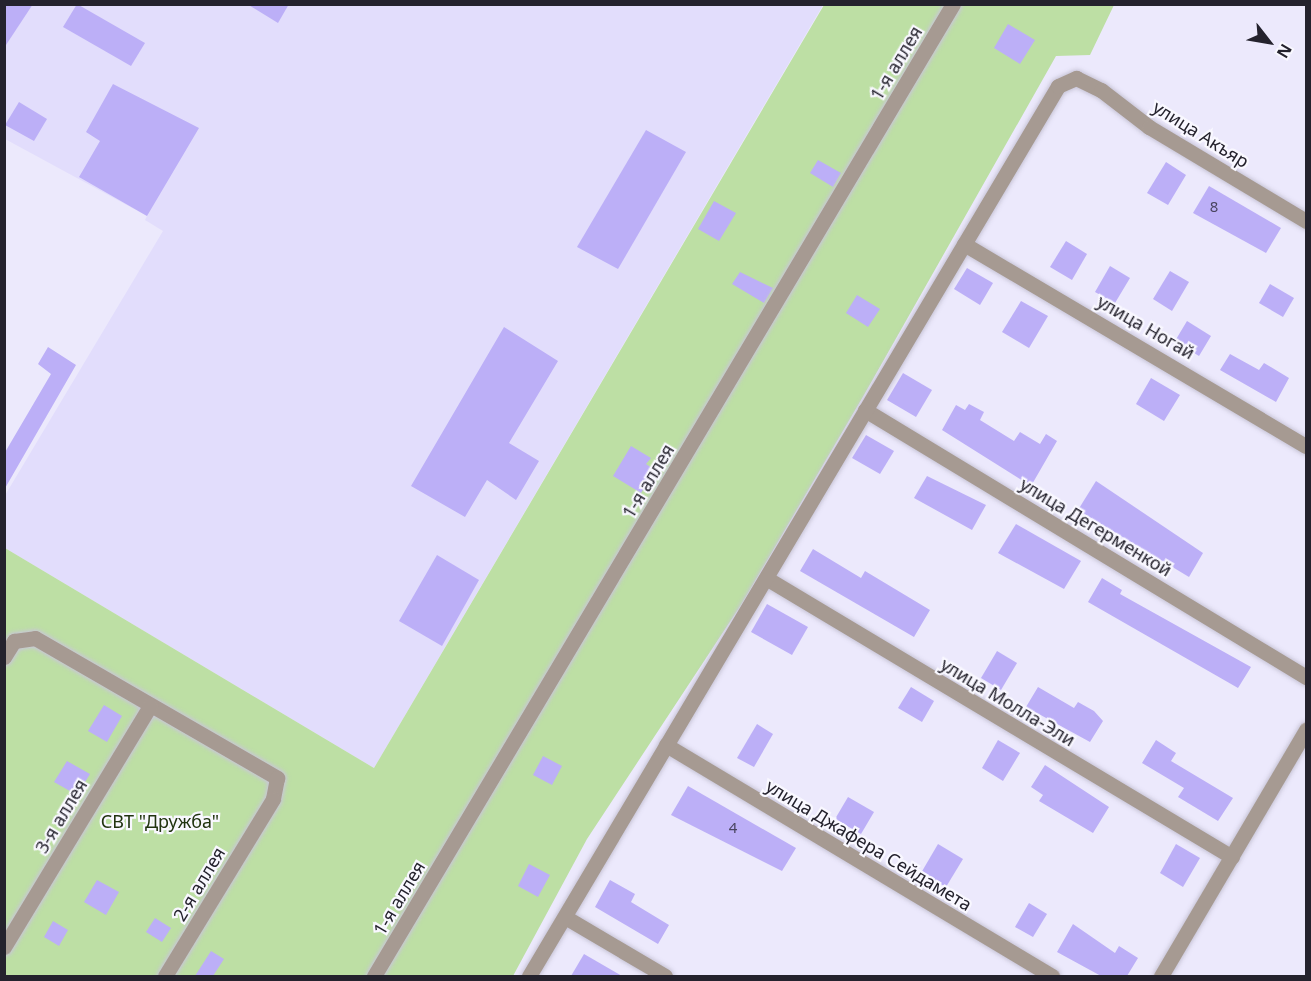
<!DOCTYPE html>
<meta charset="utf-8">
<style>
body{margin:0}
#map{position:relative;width:1311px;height:981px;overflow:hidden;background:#ece9fc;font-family:"Noto Sans",sans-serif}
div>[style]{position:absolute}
.built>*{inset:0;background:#e2ddfc}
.green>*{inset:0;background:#bddfa4}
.building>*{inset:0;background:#bcaff7}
.roads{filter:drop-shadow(0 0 2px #c8c5d7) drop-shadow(0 0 2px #c8c5d7)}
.street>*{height:15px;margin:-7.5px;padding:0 7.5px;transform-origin:7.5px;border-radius:7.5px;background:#a69a92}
span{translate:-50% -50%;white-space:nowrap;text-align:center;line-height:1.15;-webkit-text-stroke:4.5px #f9f8ff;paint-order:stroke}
.number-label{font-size:15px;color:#4a4560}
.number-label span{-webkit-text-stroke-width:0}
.street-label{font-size:18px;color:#24222d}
.park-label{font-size:18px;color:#213410}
.frame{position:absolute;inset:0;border:6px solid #24222d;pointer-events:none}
.north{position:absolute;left:1239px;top:12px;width:60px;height:60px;-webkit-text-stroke:4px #f9f8ff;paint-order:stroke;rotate:121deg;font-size:16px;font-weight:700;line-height:24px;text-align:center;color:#24222d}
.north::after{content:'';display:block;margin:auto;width:21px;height:27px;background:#24222d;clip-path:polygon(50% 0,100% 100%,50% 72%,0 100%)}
</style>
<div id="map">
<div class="built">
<i style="clip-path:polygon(5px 5px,823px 5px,374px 768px,5px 548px,4px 497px,163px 231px,145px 220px,147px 216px,5px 139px)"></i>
</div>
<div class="green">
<i style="clip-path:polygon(824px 5px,1114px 5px,1090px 55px,1056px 56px,864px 395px,741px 605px,587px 839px,513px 976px,5px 976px,5px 548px,374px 768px)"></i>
</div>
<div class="building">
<i style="clip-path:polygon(4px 4px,33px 4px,4px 48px)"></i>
<i style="clip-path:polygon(77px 4px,145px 43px,131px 66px,63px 27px)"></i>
<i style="clip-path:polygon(247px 4px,289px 4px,278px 23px)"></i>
<i style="clip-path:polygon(1008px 24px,1035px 40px,1020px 64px,994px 48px)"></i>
<i style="clip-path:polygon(113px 84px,199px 128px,147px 216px,79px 177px,100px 141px,86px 132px)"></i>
<i style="clip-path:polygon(19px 102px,47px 119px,34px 141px,5px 125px)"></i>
<i style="clip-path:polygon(646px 130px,686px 152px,618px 269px,577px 247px)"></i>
<i style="clip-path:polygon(818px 160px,841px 173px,833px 187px,810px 173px)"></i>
<i style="clip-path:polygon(1166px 162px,1186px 175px,1168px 205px,1147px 193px)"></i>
<i style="clip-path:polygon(1209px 186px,1281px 228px,1266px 253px,1193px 213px)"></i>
<i style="clip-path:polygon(714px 201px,736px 213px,719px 241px,698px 229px)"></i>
<i style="clip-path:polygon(1066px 241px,1087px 254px,1072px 280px,1050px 267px)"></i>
<i style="clip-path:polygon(1110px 266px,1130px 278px,1115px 303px,1095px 292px)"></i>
<i style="clip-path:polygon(967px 268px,993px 283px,980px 305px,954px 289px)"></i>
<i style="clip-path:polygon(1170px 271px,1189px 282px,1172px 311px,1153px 299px)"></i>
<i style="clip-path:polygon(740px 272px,773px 288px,764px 303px,732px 284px)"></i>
<i style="clip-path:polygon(1270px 284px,1294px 298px,1283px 317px,1259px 303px)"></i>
<i style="clip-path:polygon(857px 295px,880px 309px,868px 327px,846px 313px)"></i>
<i style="clip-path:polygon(1021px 301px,1048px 316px,1029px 348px,1002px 332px)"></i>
<i style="clip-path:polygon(1187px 321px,1211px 336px,1199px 356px,1175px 341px)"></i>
<i style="clip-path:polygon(504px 327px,558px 361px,509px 443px,539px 461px,516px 500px,487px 480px,465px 517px,411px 486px)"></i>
<i style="clip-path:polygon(48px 347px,76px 365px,4px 490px,4px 454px,51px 374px,38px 364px)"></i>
<i style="clip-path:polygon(1230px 354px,1259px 370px,1264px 363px,1289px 378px,1276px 402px,1220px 370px)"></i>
<i style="clip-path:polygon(903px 373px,932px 390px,916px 417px,887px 400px)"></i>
<i style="clip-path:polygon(1151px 378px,1180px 395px,1164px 421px,1136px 404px)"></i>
<i style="clip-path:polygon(969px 404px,984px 412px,980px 420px,1014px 441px,1020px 432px,1040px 444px,1046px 434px,1057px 441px,1031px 486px,942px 430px,956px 405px,965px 410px)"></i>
<i style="clip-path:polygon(866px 435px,894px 451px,880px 474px,852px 458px)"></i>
<i style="clip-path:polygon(631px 446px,651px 458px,646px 464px,655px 470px,641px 493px,613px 476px)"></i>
<i style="clip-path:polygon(927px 476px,986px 505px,972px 530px,914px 498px)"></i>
<i style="clip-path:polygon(1096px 481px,1203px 553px,1189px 577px,1078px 510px)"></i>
<i style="clip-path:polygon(1016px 524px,1081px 561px,1064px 589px,998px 553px)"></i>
<i style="clip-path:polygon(813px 549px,861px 578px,865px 571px,930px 610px,914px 637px,800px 571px)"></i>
<i style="clip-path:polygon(437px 555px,479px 580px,442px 646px,399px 621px)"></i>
<i style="clip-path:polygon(1102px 578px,1122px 590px,1120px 594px,1251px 667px,1238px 688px,1088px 602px)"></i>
<i style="clip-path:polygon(767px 604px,808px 627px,792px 655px,751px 632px)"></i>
<i style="clip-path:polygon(997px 651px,1017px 663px,1001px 690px,981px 678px)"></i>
<i style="clip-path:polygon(911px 687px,934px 701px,922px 722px,898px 708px)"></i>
<i style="clip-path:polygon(1038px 687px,1074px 708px,1078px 702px,1094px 711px,1103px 721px,1090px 742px,1026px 707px)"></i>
<i style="clip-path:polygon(104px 705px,122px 716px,107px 742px,88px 731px)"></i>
<i style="clip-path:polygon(757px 724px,773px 734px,754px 767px,737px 758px)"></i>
<i style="clip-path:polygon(998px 740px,1020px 753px,1003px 781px,982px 768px)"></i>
<i style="clip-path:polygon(1156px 740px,1176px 753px,1171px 761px,1233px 798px,1218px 821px,1178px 797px,1184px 788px,1142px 763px)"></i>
<i style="clip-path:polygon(543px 756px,562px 766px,552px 785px,533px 775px)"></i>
<i style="clip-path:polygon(67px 761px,90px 774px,77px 795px,54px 782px)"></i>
<i style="clip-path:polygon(1045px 765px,1109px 807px,1093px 833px,1039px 801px,1043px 795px,1031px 787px)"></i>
<i style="clip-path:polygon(688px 786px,796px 848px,782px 871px,671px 815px)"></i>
<i style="clip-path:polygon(848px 797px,874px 812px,861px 834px,835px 819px)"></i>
<i style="clip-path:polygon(938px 844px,963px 859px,946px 887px,921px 873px)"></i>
<i style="clip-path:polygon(1176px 844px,1200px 858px,1183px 887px,1160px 873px)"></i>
<i style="clip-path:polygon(529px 864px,550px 875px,538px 897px,518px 886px)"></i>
<i style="clip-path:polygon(97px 880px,119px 892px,106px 915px,84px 902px)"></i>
<i style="clip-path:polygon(610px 880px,635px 894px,631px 902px,669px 925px,658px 944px,595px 907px)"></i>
<i style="clip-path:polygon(1029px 903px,1047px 914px,1033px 937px,1015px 927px)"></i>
<i style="clip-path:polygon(155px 918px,171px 928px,162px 942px,146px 932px)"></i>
<i style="clip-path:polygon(53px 921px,68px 930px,59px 946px,44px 937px)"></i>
<i style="clip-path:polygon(1073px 924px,1115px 953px,1119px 946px,1138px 958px,1127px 976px,1101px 976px,1057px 952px)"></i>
<i style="clip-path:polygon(211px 951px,224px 959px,213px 976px,195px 976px)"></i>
<i style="clip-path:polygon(584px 954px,622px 976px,571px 976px)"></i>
</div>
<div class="roads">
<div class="street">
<i style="left:964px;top:244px;width:397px;rotate:30.6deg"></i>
<i style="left:865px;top:410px;width:516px;rotate:31.19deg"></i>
<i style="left:766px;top:578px;width:543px;rotate:30.91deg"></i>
<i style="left:4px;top:657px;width:19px;rotate:-58deg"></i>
<i style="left:14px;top:641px;width:21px;rotate:-8deg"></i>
<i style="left:35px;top:638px;width:280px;rotate:30deg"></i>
<i style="left:277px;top:778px;width:21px;rotate:101deg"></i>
<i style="left:273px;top:799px;width:207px;rotate:121.4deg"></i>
<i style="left:666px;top:745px;width:450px;rotate:30.9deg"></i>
<i style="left:565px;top:917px;width:116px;rotate:30.5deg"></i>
<i style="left:4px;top:947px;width:282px;rotate:-58.8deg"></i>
<i style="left:374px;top:976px;width:1131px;rotate:-59.22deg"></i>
<i style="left:529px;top:976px;width:1035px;rotate:-59.27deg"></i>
<i style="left:1058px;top:86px;width:20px;rotate:-24deg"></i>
<i style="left:1076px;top:78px;width:28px;rotate:26deg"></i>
<i style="left:1101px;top:90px;width:61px;rotate:37.6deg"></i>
<i style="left:1149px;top:127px;width:183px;rotate:30.9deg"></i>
<i style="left:1161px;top:976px;width:286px;rotate:-59.5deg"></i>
</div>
</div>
<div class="number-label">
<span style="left:1214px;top:207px">8</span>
<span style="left:733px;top:828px">4</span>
</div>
<div class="street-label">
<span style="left:896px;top:63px;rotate:-59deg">1-я аллея</span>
<span style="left:1201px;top:134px;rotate:32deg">улица Акъяр</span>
<span style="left:1146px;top:327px;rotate:30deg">улица Ногай</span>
<span style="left:648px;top:481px;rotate:-59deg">1-я аллея</span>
<span style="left:1096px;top:527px;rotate:31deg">улица Дегерменкой</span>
<span style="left:1008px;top:702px;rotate:31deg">улица Молла-Эли</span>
<span style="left:61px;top:816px;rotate:-59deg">3-я аллея</span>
<span style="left:869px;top:845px;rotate:31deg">улица Джафера Сейдамета</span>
<span style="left:199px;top:884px;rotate:-59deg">2-я аллея</span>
<span style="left:399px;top:898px;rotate:-59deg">1-я аллея</span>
</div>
<div class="park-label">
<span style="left:160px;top:821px">СВТ "Дружба"</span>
</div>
<div class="frame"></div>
<div class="north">N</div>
</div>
